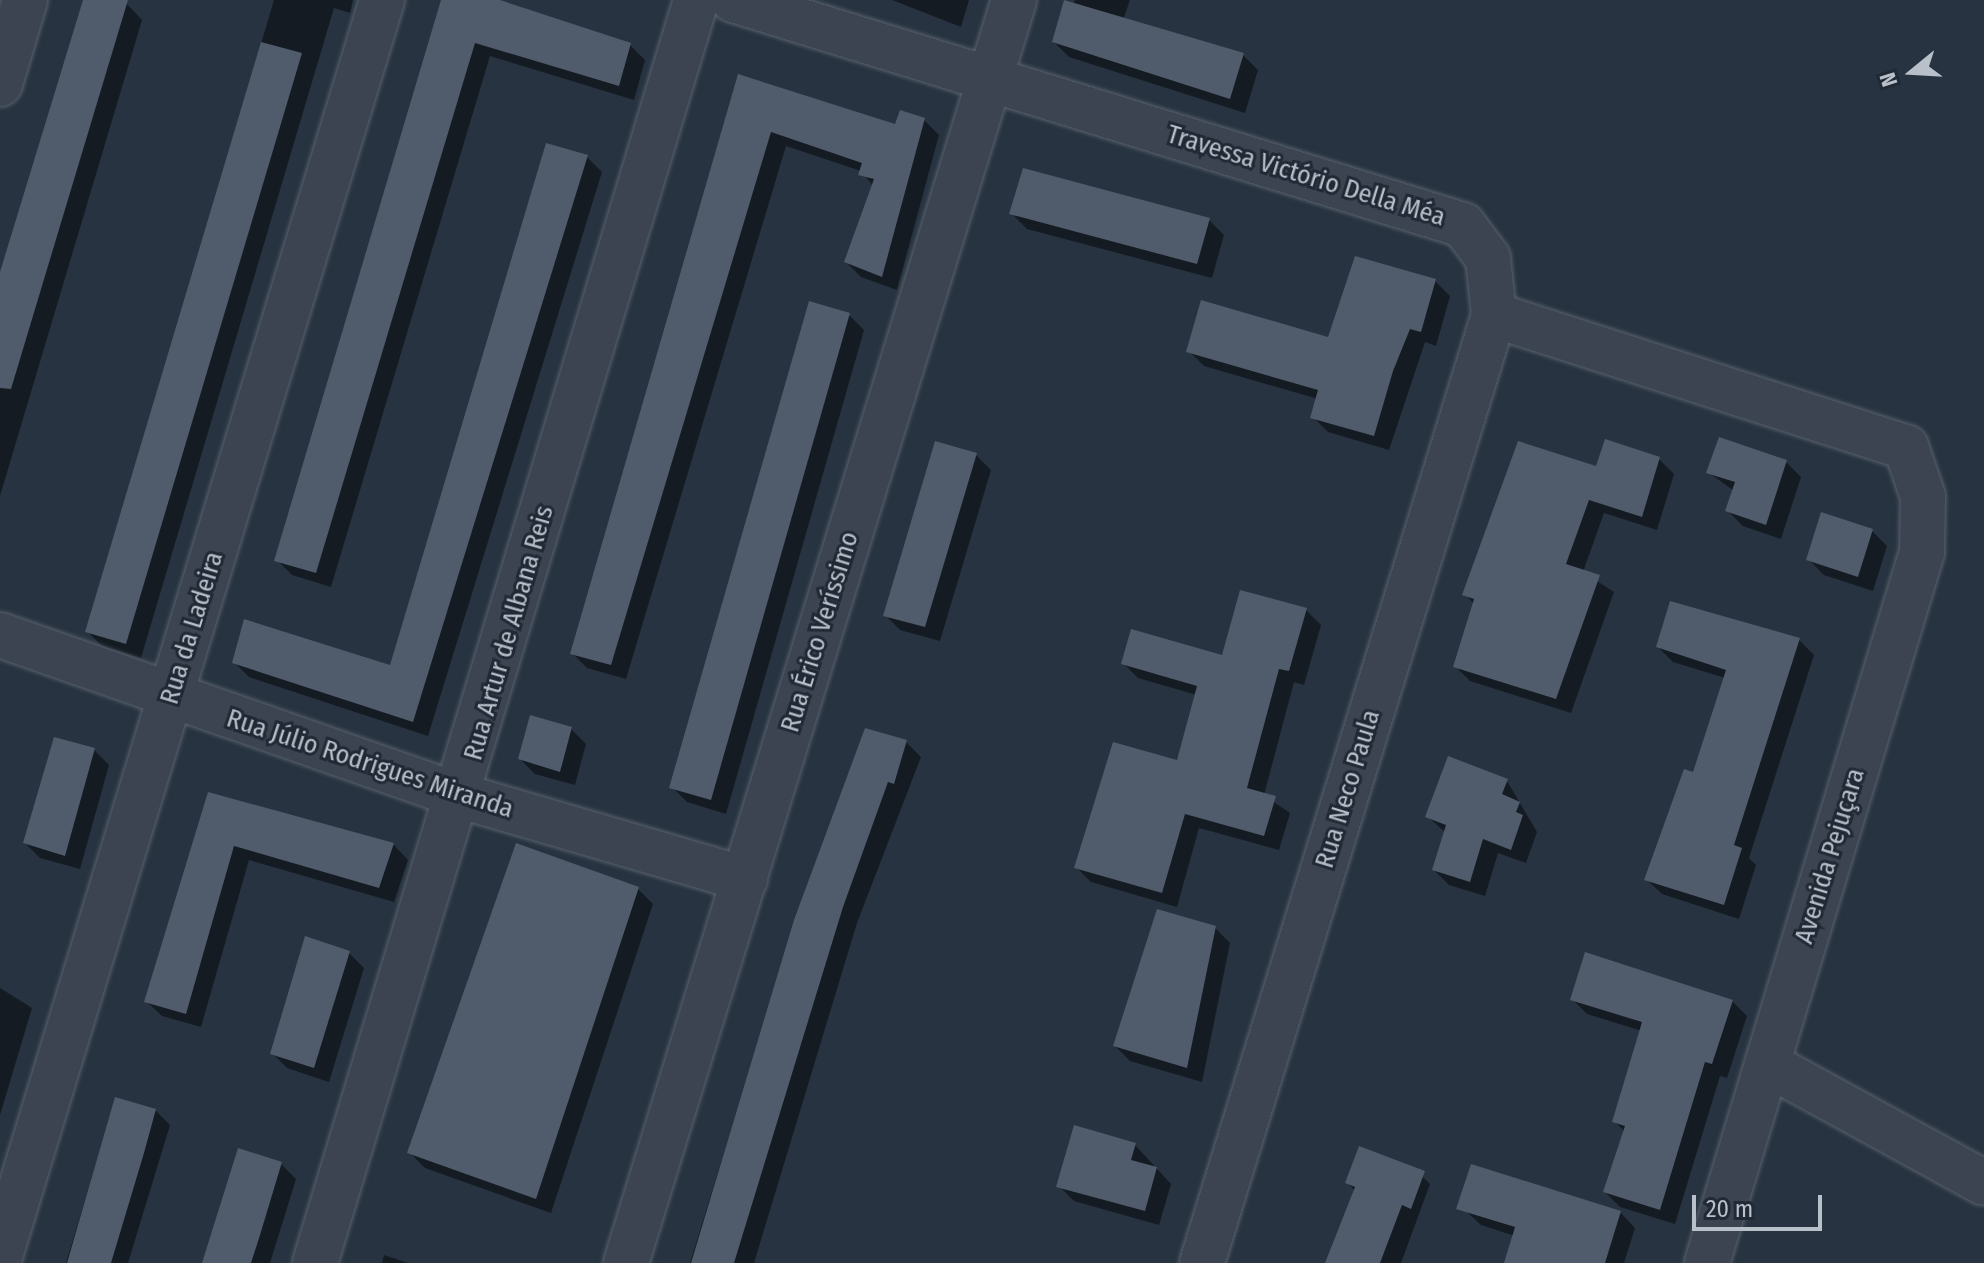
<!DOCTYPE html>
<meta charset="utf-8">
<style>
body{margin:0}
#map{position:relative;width:1984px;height:1263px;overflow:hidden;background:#273340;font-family:"Fira Sans Condensed",sans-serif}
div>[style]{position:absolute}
.shadow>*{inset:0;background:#0007}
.building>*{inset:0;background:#505c6b}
.roads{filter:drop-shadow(0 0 2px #59626d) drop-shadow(0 0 2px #59626d)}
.minor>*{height:44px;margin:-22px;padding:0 22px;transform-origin:22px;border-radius:22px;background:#3b4450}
span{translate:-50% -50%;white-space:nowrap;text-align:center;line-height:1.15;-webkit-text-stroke:6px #202935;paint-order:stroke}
.street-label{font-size:26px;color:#b8c0ca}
.north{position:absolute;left:1872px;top:32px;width:80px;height:80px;-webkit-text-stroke:6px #202935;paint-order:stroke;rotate:252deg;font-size:22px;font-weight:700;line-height:32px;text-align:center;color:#b8c0ca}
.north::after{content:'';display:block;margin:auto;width:28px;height:36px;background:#b8c0ca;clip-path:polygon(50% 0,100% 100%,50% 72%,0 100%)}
.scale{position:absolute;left:1692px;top:1195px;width:130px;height:36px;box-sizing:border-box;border:4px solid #b8c0ca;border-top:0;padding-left:10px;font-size:24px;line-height:28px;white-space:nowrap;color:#b8c0ca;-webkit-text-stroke:6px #202935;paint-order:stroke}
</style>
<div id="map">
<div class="shadow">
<i style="clip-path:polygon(85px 0,127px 4px,142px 20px,0 496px,0 287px)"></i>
<i style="clip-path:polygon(274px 0,353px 0,350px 13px,334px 8px,141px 658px,102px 646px,87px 631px)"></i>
<i style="clip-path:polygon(443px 0,485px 0,630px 45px,645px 60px,634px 100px,490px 56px,331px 587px,292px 575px,277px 560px)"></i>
<i style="clip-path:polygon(892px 0,969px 0,961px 27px)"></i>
<i style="clip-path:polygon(1075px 0,1130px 0,1123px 20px,1243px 55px,1258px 70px,1245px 113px,1069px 57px,1054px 42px)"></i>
<i style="clip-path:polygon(739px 76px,896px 127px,924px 120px,939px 135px,897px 290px,861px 277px,846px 262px,874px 187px,861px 171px,786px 146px,626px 679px,587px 668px,572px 653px)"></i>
<i style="clip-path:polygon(587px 157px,602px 172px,428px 736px,249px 677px,234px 662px,391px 668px)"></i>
<i style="clip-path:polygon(1012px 214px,1209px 220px,1224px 235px,1212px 278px,1027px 229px)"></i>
<i style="clip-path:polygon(1435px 281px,1450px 296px,1436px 346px,1425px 342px,1389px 450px,1328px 432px,1313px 417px,1318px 399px,1204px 366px,1189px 351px,1330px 340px)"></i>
<i style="clip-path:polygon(849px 315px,864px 330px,726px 814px,687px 802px,672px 787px)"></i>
<i style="clip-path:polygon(976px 455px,991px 470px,940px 641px,900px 630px,885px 615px)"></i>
<i style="clip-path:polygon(1659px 459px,1674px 474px,1657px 530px,1604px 513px,1583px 572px,1614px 592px,1571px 713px,1470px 681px,1455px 666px,1474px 604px,1465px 594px,1598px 468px)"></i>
<i style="clip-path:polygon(1786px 462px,1801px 477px,1781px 539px,1743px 526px,1728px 511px,1734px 491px,1708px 472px)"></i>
<i style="clip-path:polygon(1872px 531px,1887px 546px,1873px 591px,1824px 575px,1809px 560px)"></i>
<i style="clip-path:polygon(1306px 610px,1321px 625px,1304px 685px,1294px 682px,1264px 795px,1290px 813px,1279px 850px,1199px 828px,1177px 907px,1091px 882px,1076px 867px,1178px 762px,1197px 695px,1138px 678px,1123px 663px,1224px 657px)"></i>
<i style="clip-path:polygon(1799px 640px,1814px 655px,1749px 858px,1756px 865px,1739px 919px,1662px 894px,1646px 879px,1695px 775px,1725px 678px,1673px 662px,1658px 647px)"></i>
<i style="clip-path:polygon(571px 729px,586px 744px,575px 785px,535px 774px,520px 759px)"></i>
<i style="clip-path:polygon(906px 742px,921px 757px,857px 923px,754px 1263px,690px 1263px,796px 920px)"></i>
<i style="clip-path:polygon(94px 750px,109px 765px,80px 869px,40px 858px,25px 843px)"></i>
<i style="clip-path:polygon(1507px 781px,1537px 832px,1526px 863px,1498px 853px,1485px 896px,1449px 885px,1434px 870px,1446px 833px,1427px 816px)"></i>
<i style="clip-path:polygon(210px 794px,393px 844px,408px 860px,394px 902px,249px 860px,201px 1027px,162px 1016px,146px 1001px)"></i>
<i style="clip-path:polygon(638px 889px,653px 904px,551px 1213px,425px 1168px,409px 1152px)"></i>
<i style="clip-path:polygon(1215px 928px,1230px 943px,1202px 1082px,1130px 1061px,1115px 1046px)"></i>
<i style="clip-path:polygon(349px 953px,364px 968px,329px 1082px,287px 1068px,272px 1053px)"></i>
<i style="clip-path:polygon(0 988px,32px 1008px,0 1115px)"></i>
<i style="clip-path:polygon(1572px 999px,1732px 1001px,1747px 1016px,1727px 1078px,1720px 1076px,1675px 1224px,1620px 1207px,1605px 1192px,1625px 1132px,1614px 1121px,1642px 1031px,1587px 1014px)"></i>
<i style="clip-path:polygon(116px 1099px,155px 1110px,170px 1125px,128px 1263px,66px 1263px)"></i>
<i style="clip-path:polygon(1135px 1145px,1171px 1184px,1159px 1225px,1074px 1201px,1059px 1186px)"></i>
<i style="clip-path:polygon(281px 1164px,296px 1179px,270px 1263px,204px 1263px)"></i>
<i style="clip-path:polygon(1415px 1169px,1430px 1184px,1401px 1263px,1328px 1263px,1355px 1191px,1347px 1182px)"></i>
<i style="clip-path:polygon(1465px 1210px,1620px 1212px,1635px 1228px,1624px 1263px,1506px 1263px,1515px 1236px,1481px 1225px)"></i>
<i style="clip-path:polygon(384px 1255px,408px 1263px,382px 1263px)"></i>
</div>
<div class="building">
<i style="clip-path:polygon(83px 0,128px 0,11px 389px,0 388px,0 272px)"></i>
<i style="clip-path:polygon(441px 0,500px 0,631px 43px,619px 86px,475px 43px,316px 573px,274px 561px)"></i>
<i style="clip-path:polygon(1064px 0,1244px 53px,1230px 99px,1052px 42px)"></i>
<i style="clip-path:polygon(261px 42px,302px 53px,126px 644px,85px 632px)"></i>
<i style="clip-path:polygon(738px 74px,895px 124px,900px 110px,925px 118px,882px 277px,844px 262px,874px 179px,858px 175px,862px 163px,771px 132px,611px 665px,570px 654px)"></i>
<i style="clip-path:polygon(546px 143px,588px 155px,413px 722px,232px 663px,244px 619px,390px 665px)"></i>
<i style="clip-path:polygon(1023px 168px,1210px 218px,1197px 264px,1009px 214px)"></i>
<i style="clip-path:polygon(1355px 256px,1436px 279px,1421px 332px,1410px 329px,1393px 371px,1374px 436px,1310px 418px,1318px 390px,1186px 352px,1201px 300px,1328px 337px)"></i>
<i style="clip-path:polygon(809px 301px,850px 313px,711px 800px,669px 788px)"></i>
<i style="clip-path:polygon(1719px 437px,1787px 460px,1766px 525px,1725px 511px,1735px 482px,1706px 473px)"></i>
<i style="clip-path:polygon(1605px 439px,1660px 457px,1642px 517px,1589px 500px,1566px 564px,1600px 575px,1556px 699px,1453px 667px,1474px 599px,1462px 595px,1518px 441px,1596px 466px)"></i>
<i style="clip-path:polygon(935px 441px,977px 453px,925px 627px,883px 616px)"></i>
<i style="clip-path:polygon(1821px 512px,1873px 529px,1858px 577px,1806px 560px)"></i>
<i style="clip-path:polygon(1240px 590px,1307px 608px,1289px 671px,1279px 669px,1247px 788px,1276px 796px,1264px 836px,1185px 814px,1162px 893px,1074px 868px,1113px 742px,1177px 760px,1197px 686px,1121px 664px,1131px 629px,1222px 655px)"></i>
<i style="clip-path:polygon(1670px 601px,1800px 638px,1734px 845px,1742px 848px,1724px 905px,1644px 880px,1684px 769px,1693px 772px,1726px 670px,1656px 647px)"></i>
<i style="clip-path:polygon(530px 715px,572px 727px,560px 772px,518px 759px)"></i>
<i style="clip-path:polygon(865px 728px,907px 740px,894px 784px,888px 782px,843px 907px,734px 1263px,691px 1263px,794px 920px)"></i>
<i style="clip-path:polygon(54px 737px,95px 748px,65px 856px,23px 843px)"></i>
<i style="clip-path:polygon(1448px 756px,1508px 779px,1502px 794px,1520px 802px,1516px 812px,1523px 815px,1511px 850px,1483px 839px,1470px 882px,1432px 870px,1446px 825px,1425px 817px)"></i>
<i style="clip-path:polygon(208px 792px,394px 843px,379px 888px,234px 846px,186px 1014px,144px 1002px)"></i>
<i style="clip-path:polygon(516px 843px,639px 887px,536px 1199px,407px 1153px)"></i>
<i style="clip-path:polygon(1157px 909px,1216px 926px,1187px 1068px,1113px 1046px)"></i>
<i style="clip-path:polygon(305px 936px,350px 951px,314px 1068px,270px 1054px)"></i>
<i style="clip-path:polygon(1585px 952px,1733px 1000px,1712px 1064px,1705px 1062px,1660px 1210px,1603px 1192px,1625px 1126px,1612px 1122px,1642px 1022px,1570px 1000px)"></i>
<i style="clip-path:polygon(115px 1097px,156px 1109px,144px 1153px,111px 1263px,67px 1263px)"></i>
<i style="clip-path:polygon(1074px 1125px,1136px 1143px,1131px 1160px,1157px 1167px,1145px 1211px,1056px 1187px)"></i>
<i style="clip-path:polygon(1359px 1146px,1425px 1171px,1411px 1209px,1402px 1205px,1380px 1263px,1325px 1263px,1355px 1187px,1345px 1183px)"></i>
<i style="clip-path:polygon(238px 1148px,282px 1162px,260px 1235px,251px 1263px,202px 1263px)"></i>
<i style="clip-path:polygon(1471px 1164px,1621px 1211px,1605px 1263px,1504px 1263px,1515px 1227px,1456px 1209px)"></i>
</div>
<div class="roads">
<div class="minor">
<i style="left:733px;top:0;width:764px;rotate:17.13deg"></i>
<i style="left:1463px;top:225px;width:41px;rotate:52.9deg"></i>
<i style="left:1488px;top:258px;width:57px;rotate:84deg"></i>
<i style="left:1494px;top:315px;width:433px;rotate:17.8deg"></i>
<i style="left:1906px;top:447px;width:53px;rotate:71.2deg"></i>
<i style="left:1923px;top:497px;width:55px;rotate:91deg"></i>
<i style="left:1922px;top:552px;width:743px;rotate:106.82deg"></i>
<i style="left:0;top:84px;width:88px;rotate:-73.4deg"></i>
<i style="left:0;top:635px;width:488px;rotate:19.3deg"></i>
<i style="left:461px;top:796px;width:296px;rotate:16.3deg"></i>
<i style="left:1767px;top:1064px;width:247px;rotate:28.7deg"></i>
<i style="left:0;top:1256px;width:1313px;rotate:-73.08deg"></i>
<i style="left:315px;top:1263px;width:1319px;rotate:-73.21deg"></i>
<i style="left:626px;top:1263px;width:1321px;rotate:-72.92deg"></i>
<i style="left:1202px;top:1263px;width:992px;rotate:-72.88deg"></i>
</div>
</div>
<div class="street-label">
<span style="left:1306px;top:176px;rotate:17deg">Travessa Victório Della Méa</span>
<span style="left:192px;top:628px;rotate:-73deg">Rua da Ladeira</span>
<span style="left:820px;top:632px;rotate:-73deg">Rua Érico Veríssimo</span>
<span style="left:509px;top:633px;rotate:-74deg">Rua Artur de Albana Reis</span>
<span style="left:370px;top:764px;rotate:18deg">Rua Júlio Rodrigues Miranda</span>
<span style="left:1348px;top:789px;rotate:-73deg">Rua Neco Paula</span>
<span style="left:1830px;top:856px;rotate:-73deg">Avenida Pejuçara</span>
</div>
<div class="north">N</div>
<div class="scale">20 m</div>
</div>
